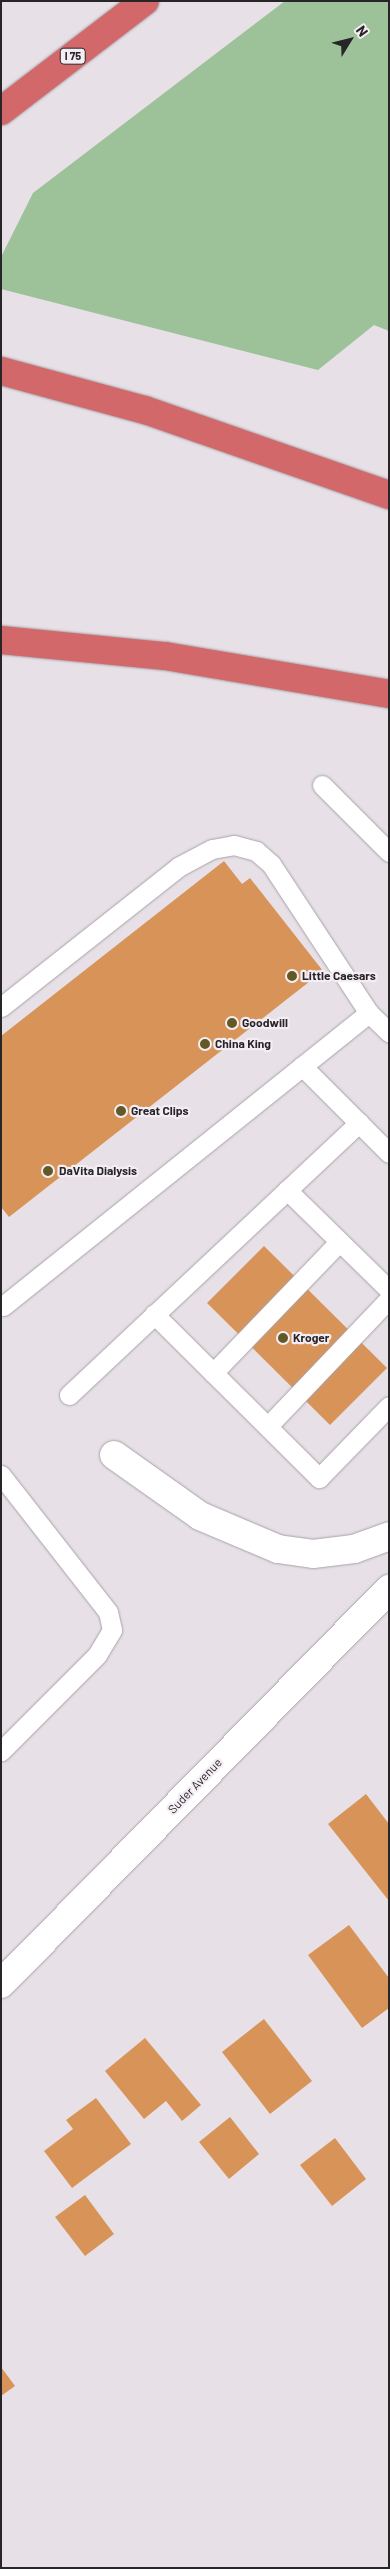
<!DOCTYPE html>
<style>
body{margin:0}
#map{position:relative;width:390px;height:2569px;overflow:hidden;background:#e7e0e7;font-family:Barlow,sans-serif}
div>[style]{position:absolute}
.green>*{inset:0;background:#9dc198}
.building>*{inset:0;background:#d89458}
.roads{filter:drop-shadow(0 0 1px #a9a2a8) drop-shadow(0 0 1px #a9a2a8)}
.service>*{height:19px;margin:-9.5px;padding:0 9.5px;transform-origin:9.5px;border-radius:9.5px;background:#fff}
.tertiary>*{height:28px;margin:-14px;padding:0 14px;transform-origin:14px;border-radius:14px;background:#fff}
.motorway>*{height:28px;margin:-14px;padding:0 14px;transform-origin:14px;border-radius:14px;background:#d3686a}
.dots>*{width:14px;height:14px;translate:-50% -50%;box-sizing:border-box;border:2px solid #f4eef4;border-radius:50%}
span{translate:-50% -50%;white-space:nowrap;text-align:center;line-height:1.15;-webkit-text-stroke:4.5px #f4eef4;paint-order:stroke}
.shield-label span{padding:1px 4px;background:#f4eef4;border:1px solid;border-radius:4px;-webkit-text-stroke-width:0}
.shield-label{font-size:11px;color:#272527;font-weight:700}
.poi-label{font-size:12px;color:#272527;font-weight:700}
.left{translate:0 -50%;text-align:left}
.street-label{font-size:12px;color:#272527}
.frame{position:absolute;inset:0;border:2px solid #272527;pointer-events:none}
.north{position:absolute;left:325px;top:15px;width:50px;height:50px;-webkit-text-stroke:4px #f4eef4;paint-order:stroke;rotate:54deg;font-size:14px;font-weight:700;line-height:20px;text-align:center;color:#272527}
.north::after{content:'';display:block;margin:auto;width:18px;height:22px;background:#272527;clip-path:polygon(50% 0,100% 100%,50% 72%,0 100%)}
</style>
<div id="map">
<div class="green">
<i style="clip-path:polygon(285px 1px,389px 1px,389px 331px,374px 325px,318px 370px,1px 289px,1px 257px,33px 193px)"></i>
</div>
<div class="building">
<i style="clip-path:polygon(224px 861px,242px 884px,250px 878px,323px 971px,9px 1217px,1px 1207px,1px 1036px)"></i>
<i style="clip-path:polygon(264px 1246px,387px 1368px,330px 1425px,207px 1303px)"></i>
<i style="clip-path:polygon(366px 1794px,389px 1824px,389px 1901px,328px 1824px)"></i>
<i style="clip-path:polygon(349px 1925px,389px 1978px,389px 2008px,362px 2028px,308px 1955px)"></i>
<i style="clip-path:polygon(264px 2019px,312px 2081px,270px 2114px,222px 2052px)"></i>
<i style="clip-path:polygon(145px 2038px,201px 2105px,182px 2121px,166px 2101px,144px 2119px,105px 2071px)"></i>
<i style="clip-path:polygon(96px 2098px,131px 2144px,72px 2188px,44px 2151px,73px 2129px,66px 2120px)"></i>
<i style="clip-path:polygon(230px 2117px,259px 2154px,229px 2179px,199px 2142px)"></i>
<i style="clip-path:polygon(335px 2138px,366px 2179px,332px 2206px,300px 2165px)"></i>
<i style="clip-path:polygon(85px 2195px,114px 2234px,85px 2256px,55px 2217px)"></i>
<i style="clip-path:polygon(1px 2367px,15px 2386px,1px 2396px)"></i>
</div>
<div class="roads">
<div class="service">
<i style="left:322px;top:785px;width:95px;rotate:45deg"></i>
<i style="left:1px;top:1007px;width:226px;rotate:-38.3deg"></i>
<i style="left:178px;top:867px;width:38px;rotate:-28deg"></i>
<i style="left:212px;top:849px;width:22px;rotate:-10deg"></i>
<i style="left:234px;top:845px;width:23px;rotate:15deg"></i>
<i style="left:256px;top:851px;width:20px;rotate:41deg"></i>
<i style="left:271px;top:864px;width:178px;rotate:56.7deg"></i>
<i style="left:369px;top:1013px;width:28px;rotate:44deg"></i>
<i style="left:302px;top:1066px;width:123px;rotate:45deg"></i>
<i style="left:287px;top:1190px;width:143px;rotate:44.4deg"></i>
<i style="left:3px;top:1306px;width:469px;rotate:-38.7deg"></i>
<i style="left:154px;top:1314px;width:233px;rotate:44.8deg"></i>
<i style="left:319px;top:1478px;width:100px;rotate:-45.8deg"></i>
<i style="left:213px;top:1373px;width:182px;rotate:-46.1deg"></i>
<i style="left:69px;top:1395px;width:398px;rotate:-43.2deg"></i>
<i style="left:268px;top:1426px;width:175px;rotate:-46.4deg"></i>
<i style="left:1px;top:1475px;width:174px;rotate:52deg"></i>
<i style="left:108px;top:1612px;width:18px;rotate:77deg"></i>
<i style="left:112px;top:1630px;width:29px;rotate:121deg"></i>
<i style="left:97px;top:1655px;width:136px;rotate:135deg"></i>
</div>
<div class="tertiary">
<i style="left:114px;top:1455px;width:105px;rotate:35.3deg"></i>
<i style="left:200px;top:1516px;width:85px;rotate:22.9deg"></i>
<i style="left:278px;top:1549px;width:35px;rotate:8deg"></i>
<i style="left:313px;top:1554px;width:41px;rotate:-7deg"></i>
<i style="left:354px;top:1549px;width:37px;rotate:-20deg"></i>
<i style="left:1px;top:1984px;width:554px;rotate:-45.51deg"></i>
</div>
<div class="motorway">
<i style="left:1px;top:111px;width:181px;rotate:-37.4deg"></i>
<i style="left:1px;top:371px;width:149px;rotate:15.2deg"></i>
<i style="left:145px;top:410px;width:258px;rotate:19.2deg"></i>
<i style="left:1px;top:640px;width:165px;rotate:5.6deg"></i>
<i style="left:165px;top:656px;width:227px;rotate:9.6deg"></i>
</div>
</div>
<div class="dots">
<i style="left:292px;top:976px;background:#625926"></i>
<i style="left:232px;top:1023px;background:#625926"></i>
<i style="left:205px;top:1044px;background:#625926"></i>
<i style="left:121px;top:1111px;background:#625926"></i>
<i style="left:48px;top:1171px;background:#625926"></i>
<i style="left:283px;top:1338px;background:#625926"></i>
</div>
<div class="shield-label">
<span style="left:73px;top:56px">I 75</span>
</div>
<div class="poi-label">
<span class="left" style="left:302px;top:976px">Little Caesars</span>
<span class="left" style="left:242px;top:1023px">Goodwill</span>
<span class="left" style="left:215px;top:1044px">China King</span>
<span class="left" style="left:131px;top:1111px">Great Clips</span>
<span class="left" style="left:59px;top:1171px">DaVita Dialysis</span>
<span class="left" style="left:293px;top:1338px">Kroger</span>
</div>
<div class="street-label">
<span style="left:195px;top:1786px;rotate:-46deg">Suder Avenue</span>
</div>
<div class="frame"></div>
<div class="north">N</div>
</div>
